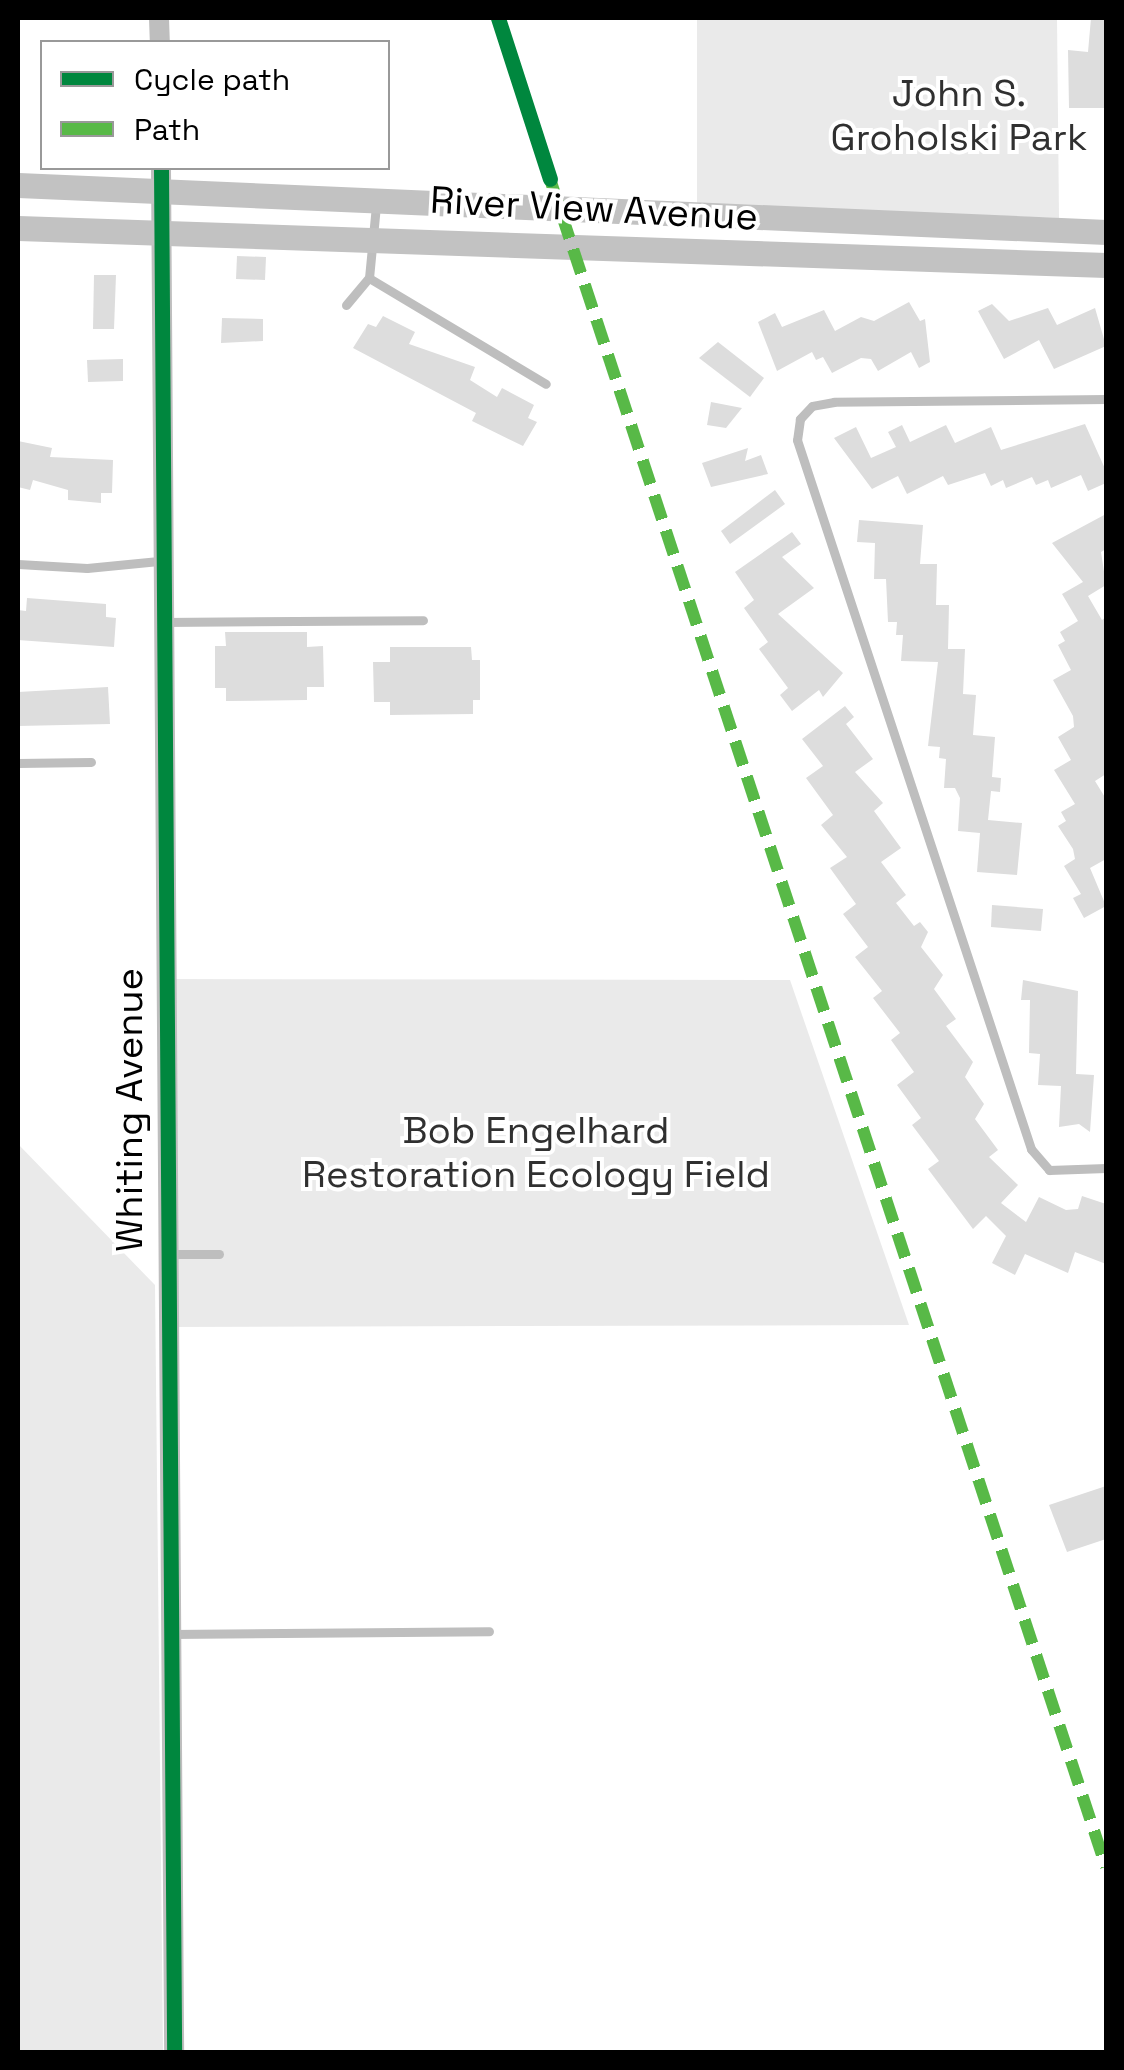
<!DOCTYPE html>
<style>
body{margin:0}
#map{position:relative;width:1124px;height:2070px;overflow:hidden;background:#fff;font-family:"Space Grotesk",sans-serif}
div>[style]{position:absolute}
.green>*{inset:0;background:#eaeaea}
.building>*{inset:0;background:#ddd}
.service>*{height:9px;margin:-4.5px;padding:0 4.5px;transform-origin:4.5px;border-radius:4.5px;background:#bebebe}
.tertiary>*{height:20px;margin:-10px;padding:0 10px;transform-origin:10px;border-radius:10px;background:#bebebe}
.secondary>*{height:25px;margin:-12.5px;padding:0 12.5px;transform-origin:12.5px;border-radius:12.5px;background:#c2c2c2}
.quiet>*{height:12px;margin-top:-6px;transform-origin:0;background:repeating-linear-gradient(90deg,#58b947 0 25px,transparent 0 37px)}
.cycleway>*{height:15px;margin:-7.5px;padding:0 7.5px;transform-origin:7.5px;border-radius:7.5px;background:#00873e}
span{translate:-50% -50%;white-space:nowrap;text-align:center;line-height:1.15;-webkit-text-stroke:8px #fff;paint-order:stroke}
.park-label{font-size:38px;color:#303030}
.street-label{font-size:38px;color:#000}
.frame{position:absolute;inset:0;border:20px solid #000;pointer-events:none}
.legend{position:absolute;left:40px;top:40px;width:350px;height:130px;box-sizing:border-box;background:#fff;border:2px solid #999;margin:0;padding:12px 18px;list-style:none;font-size:30px;color:#000}
.legend li{display:flex;align-items:center;gap:20px;height:50px}
.legend b{width:50px;border:2px solid #999}
</style>
<div id="map">
<div class="green">
<i style="clip-path:polygon(697px 18px,1057px 18px,1059px 218px,697px 205px)"></i>
<i style="clip-path:polygon(162px 979px,790px 980px,909px 1325px,165px 1327px)"></i>
<i style="clip-path:polygon(18px 1144px,155px 1285px,163px 2052px,18px 2052px)"></i>
</div>
<div class="building">
<i style="clip-path:polygon(1091px 18px,1106px 18px,1105px 108px,1069px 108px,1068px 50px,1088px 52px)"></i>
<i style="clip-path:polygon(237px 256px,266px 257px,265px 280px,236px 279px)"></i>
<i style="clip-path:polygon(94px 275px,116px 275px,114px 329px,93px 329px)"></i>
<i style="clip-path:polygon(909px 302px,920px 321px,925px 319px,930px 362px,919px 368px,911px 352px,878px 371px,871px 359px,861px 358px,832px 373px,823px 357px,816px 360px,812px 352px,777px 371px,758px 322px,775px 313px,782px 327px,824px 310px,835px 331px,861px 317px,874px 321px)"></i>
<i style="clip-path:polygon(992px 304px,1009px 321px,1048px 308px,1057px 325px,1095px 308px,1106px 346px,1054px 369px,1039px 340px,1004px 359px,978px 311px)"></i>
<i style="clip-path:polygon(383px 316px,415px 332px,409px 344px,475px 367px,470px 380px,497px 397px,502px 388px,534px 405px,528px 418px,537px 422px,523px 446px,472px 421px,476px 413px,353px 348px,368px 324px,376px 327px)"></i>
<i style="clip-path:polygon(222px 318px,263px 319px,263px 341px,221px 343px)"></i>
<i style="clip-path:polygon(718px 342px,764px 378px,750px 397px,699px 358px)"></i>
<i style="clip-path:polygon(123px 359px,123px 381px,88px 382px,87px 360px)"></i>
<i style="clip-path:polygon(711px 402px,742px 408px,726px 428px,707px 425px)"></i>
<i style="clip-path:polygon(1085px 424px,1106px 471px,1106px 483px,1088px 491px,1081px 475px,1051px 488px,1048px 480px,1036px 485px,1032px 477px,1006px 488px,1003px 480px,991px 486px,985px 473px,948px 485px,943px 476px,907px 494px,898px 476px,872px 489px,834px 438px,856px 427px,871px 458px,896px 447px,888px 432px,902px 425px,910px 442px,946px 425px,955px 443px,991px 427px,1001px 450px)"></i>
<i style="clip-path:polygon(18px 441px,52px 448px,50px 457px,113px 460px,112px 493px,101px 493px,101px 503px,68px 500px,68px 490px,33px 480px,30px 490px,18px 487px)"></i>
<i style="clip-path:polygon(748px 448px,745px 461px,761px 455px,768px 474px,711px 487px,702px 463px)"></i>
<i style="clip-path:polygon(775px 490px,785px 504px,730px 544px,721px 531px)"></i>
<i style="clip-path:polygon(1106px 514px,1106px 549px,1101px 552px,1106px 585px,1088px 596px,1102px 620px,1106px 617px,1106px 774px,1095px 781px,1106px 799px,1106px 859px,1090px 868px,1106px 906px,1084px 918px,1073px 898px,1081px 894px,1064px 866px,1075px 859px,1073px 849px,1058px 826px,1066px 821px,1061px 812px,1075px 804px,1054px 770px,1071px 760px,1058px 737px,1074px 727px,1073px 716px,1053px 680px,1071px 670px,1058px 645px,1065px 641px,1060px 632px,1078px 621px,1062px 594px,1083px 582px,1052px 543px)"></i>
<i style="clip-path:polygon(859px 520px,923px 525px,920px 564px,937px 564px,936px 605px,949px 605px,948px 649px,965px 649px,963px 694px,976px 695px,973px 735px,995px 737px,992px 777px,1001px 778px,1000px 792px,991px 791px,988px 820px,1022px 823px,1017px 875px,977px 872px,980px 833px,958px 831px,960px 798px,955px 788px,944px 788px,946px 759px,939px 758px,940px 747px,928px 746px,938px 662px,901px 661px,903px 635px,896px 635px,897px 622px,888px 622px,886px 579px,874px 579px,875px 543px,857px 542px)"></i>
<i style="clip-path:polygon(792px 532px,801px 544px,782px 557px,814px 588px,778px 614px,843px 673px,823px 697px,819px 690px,792px 711px,780px 695px,788px 688px,759px 649px,768px 642px,744px 608px,754px 600px,735px 572px)"></i>
<i style="clip-path:polygon(27px 598px,106px 604px,106px 617px,116px 618px,114px 647px,18px 640px,18px 610px,26px 611px)"></i>
<i style="clip-path:polygon(225px 632px,307px 632px,307px 647px,323px 646px,324px 687px,307px 687px,307px 700px,226px 701px,226px 688px,215px 688px,215px 646px,226px 646px)"></i>
<i style="clip-path:polygon(390px 647px,471px 647px,472px 660px,480px 660px,480px 700px,473px 700px,473px 714px,390px 715px,390px 702px,374px 702px,373px 662px,390px 662px)"></i>
<i style="clip-path:polygon(108px 687px,110px 724px,18px 726px,18px 692px)"></i>
<i style="clip-path:polygon(845px 706px,854px 717px,846px 724px,873px 759px,855px 772px,883px 803px,874px 811px,901px 848px,881px 862px,906px 895px,896px 903px,914px 926px,920px 922px,928px 932px,921px 947px,943px 975px,934px 989px,956px 1019px,946px 1026px,973px 1062px,965px 1077px,984px 1104px,975px 1119px,998px 1150px,989px 1157px,1018px 1185px,1001px 1203px,1026px 1222px,1039px 1197px,1066px 1210px,1078px 1209px,1082px 1196px,1106px 1204px,1106px 1264px,1075px 1252px,1068px 1273px,1025px 1254px,1015px 1275px,992px 1263px,1006px 1236px,986px 1216px,973px 1229px,928px 1169px,939px 1161px,912px 1125px,921px 1118px,897px 1085px,914px 1072px,891px 1040px,900px 1033px,873px 998px,882px 991px,855px 957px,868px 947px,843px 914px,856px 904px,830px 868px,847px 857px,821px 825px,833px 815px,806px 778px,823px 766px,802px 739px)"></i>
<i style="clip-path:polygon(992px 905px,1043px 909px,1041px 931px,991px 927px)"></i>
<i style="clip-path:polygon(1023px 980px,1078px 991px,1076px 1074px,1094px 1075px,1090px 1132px,1079px 1124px,1059px 1127px,1061px 1086px,1038px 1085px,1040px 1054px,1029px 1053px,1030px 1000px,1021px 1000px)"></i>
<i style="clip-path:polygon(1106px 1486px,1106px 1539px,1067px 1552px,1049px 1505px)"></i>
</div>
<div class="service">
<i style="left:369px;top:278px;width:206px;rotate:30.9deg"></i>
<i style="left:346px;top:305px;width:35px;rotate:-50deg"></i>
<i style="left:369px;top:278px;width:73px;rotate:-84.5deg"></i>
<i style="left:1106px;top:399px;width:272px;rotate:179.4deg"></i>
<i style="left:834px;top:402px;width:22px;rotate:170deg"></i>
<i style="left:812px;top:406px;width:18px;rotate:133deg"></i>
<i style="left:800px;top:419px;width:21px;rotate:98deg"></i>
<i style="left:797px;top:440px;width:747px;rotate:71.73deg"></i>
<i style="left:1031px;top:1149px;width:28px;rotate:49deg"></i>
<i style="left:1049px;top:1170px;width:57px;rotate:-2deg"></i>
<i style="left:18px;top:564px;width:69px;rotate:3.3deg"></i>
<i style="left:87px;top:568px;width:72px;rotate:-5.6deg"></i>
<i style="left:162px;top:622px;width:261px;rotate:-0.4deg"></i>
<i style="left:18px;top:763px;width:73px;rotate:-0.8deg"></i>
<i style="left:167px;top:1254px;width:52px"></i>
<i style="left:171px;top:1634px;width:318px;rotate:-0.5deg"></i>
</div>
<div class="tertiary">
<i style="left:159px;top:18px;width:24px;rotate:88deg"></i>
<i style="left:161px;top:168px;width:1884px;rotate:89.6deg"></i>
</div>
<div class="secondary">
<i style="left:18px;top:185px;width:1089px;rotate:2.47deg"></i>
<i style="left:18px;top:228px;width:1089px;rotate:1.95deg"></i>
</div>
<div class="quiet">
<i style="left:550px;top:179px;width:1777px;rotate:71.77deg"></i>
</div>
<div class="cycleway">
<i style="left:498px;top:18px;width:169px;rotate:72.1deg"></i>
<i style="left:161px;top:168px;width:1884px;rotate:89.6deg"></i>
</div>
<div class="park-label">
<span style="left:959px;top:116px">John S.<br>Groholski Park</span>
<span style="left:536px;top:1153px">Bob Engelhard<br>Restoration Ecology Field</span>
</div>
<div class="street-label">
<span style="left:594px;top:209px;rotate:3deg">River View Avenue</span>
<span style="left:130px;top:1110px;rotate:-90deg">Whiting Avenue</span>
</div>
<div class="frame"></div>
<ul class="legend">
<li><b style="height:12px;background:#00873e"></b>Cycle path</li>
<li><b style="height:12px;background:#58b947"></b>Path</li>
</ul>
</div>
